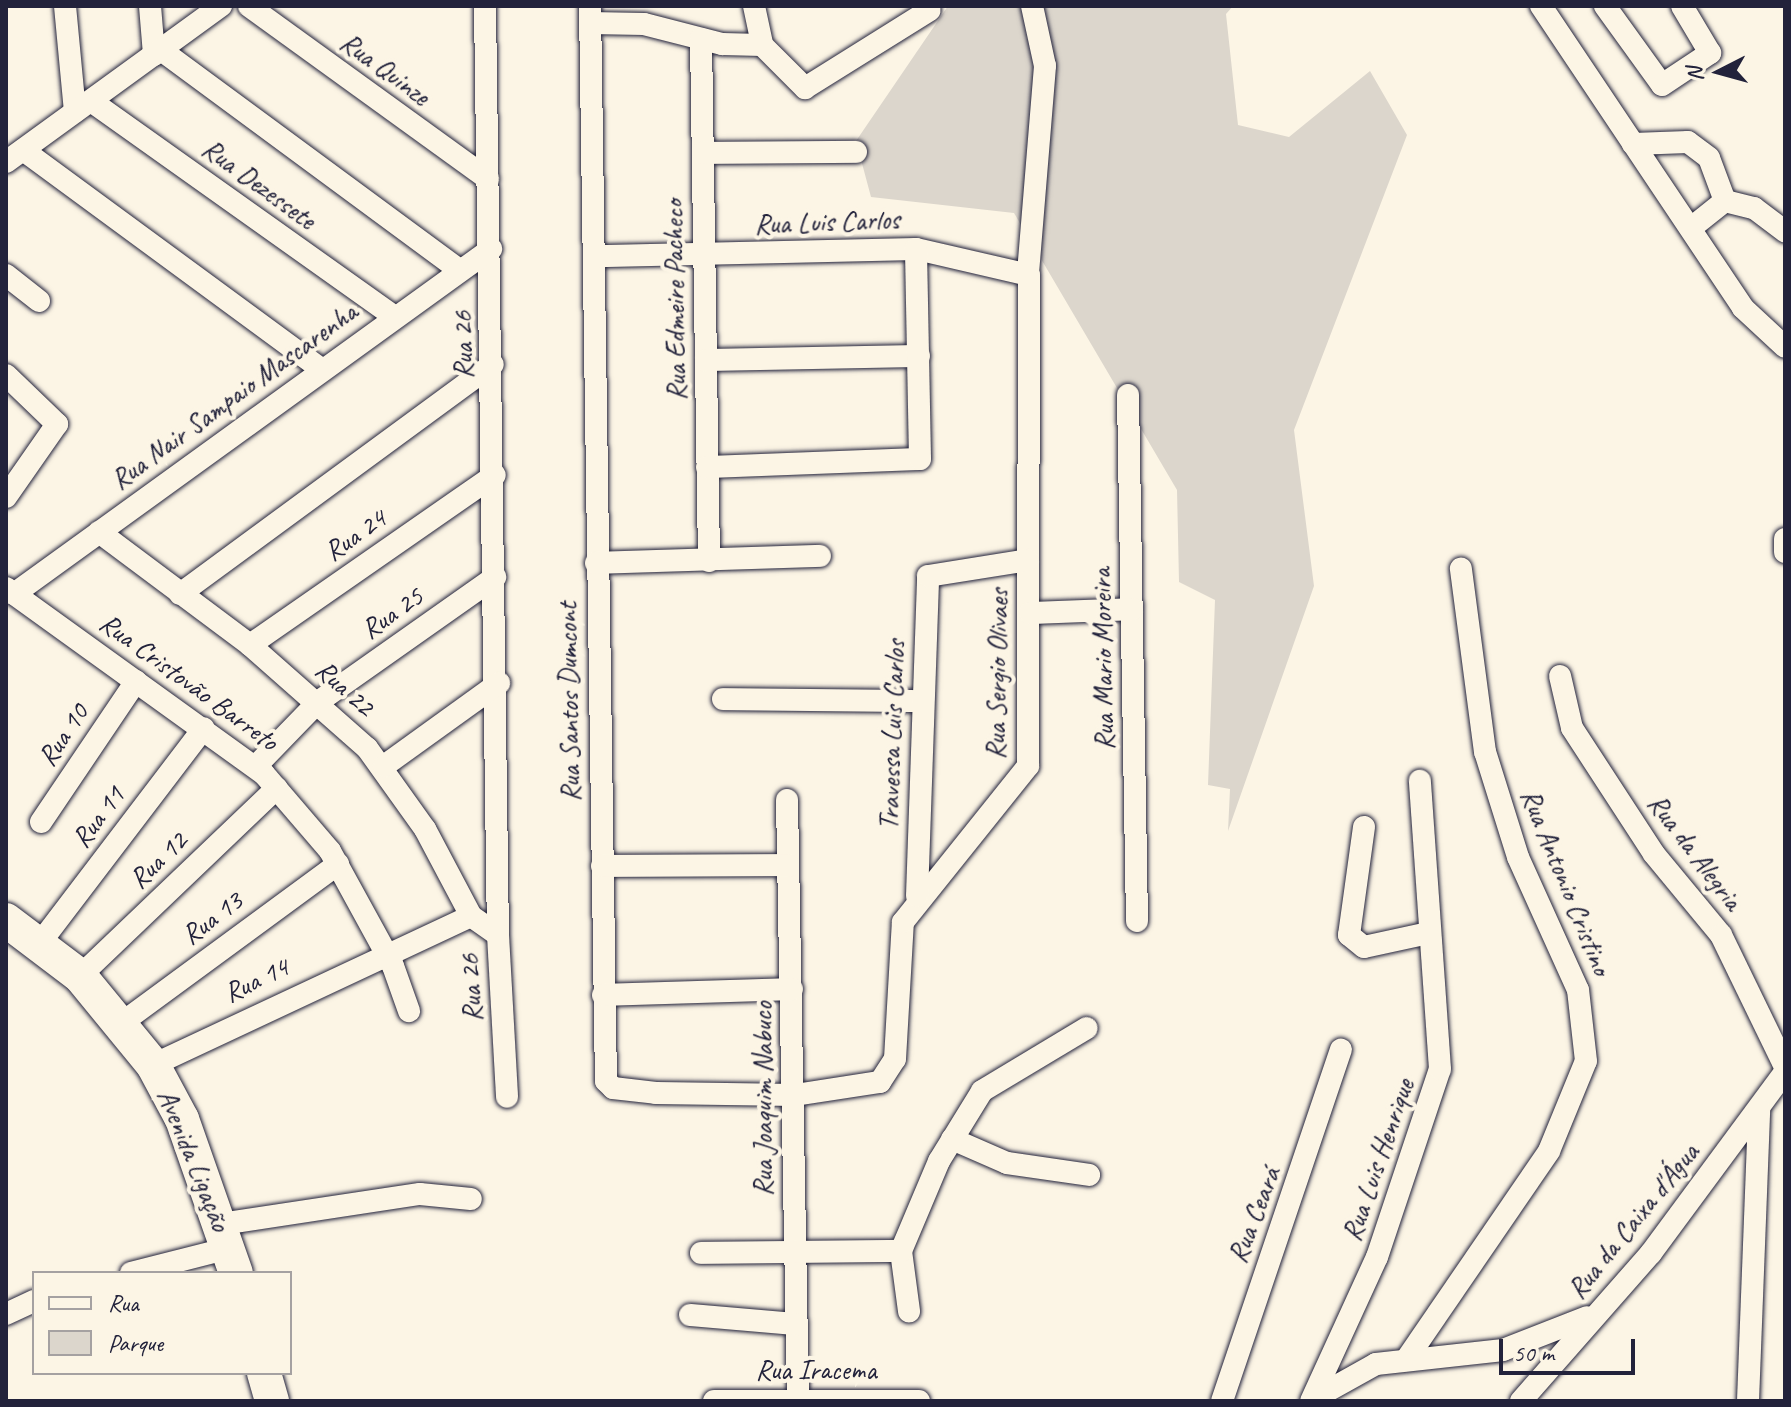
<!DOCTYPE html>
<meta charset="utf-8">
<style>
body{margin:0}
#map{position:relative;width:1791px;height:1407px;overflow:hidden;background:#fcf5e5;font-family:Caveat,sans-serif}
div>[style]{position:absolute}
.green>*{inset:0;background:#dcd6cc}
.roads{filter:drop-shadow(0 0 2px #22223b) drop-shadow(0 0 2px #22223b)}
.street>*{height:22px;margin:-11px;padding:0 11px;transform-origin:11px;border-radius:11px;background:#fcf5e5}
.primary>*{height:34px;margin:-17px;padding:0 17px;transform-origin:17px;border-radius:17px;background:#fcf5e5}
span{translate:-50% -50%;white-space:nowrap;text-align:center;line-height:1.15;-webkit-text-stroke:8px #fcf5e5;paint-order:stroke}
.street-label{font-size:28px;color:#22223b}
.frame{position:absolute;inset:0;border:8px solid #22223b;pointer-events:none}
.legend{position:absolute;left:32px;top:1271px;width:260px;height:104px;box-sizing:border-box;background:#fcf5e5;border:2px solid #a5a1a1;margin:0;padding:10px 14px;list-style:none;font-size:24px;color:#22223b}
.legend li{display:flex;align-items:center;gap:16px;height:40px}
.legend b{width:40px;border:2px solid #a5a1a1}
.north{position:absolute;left:1679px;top:32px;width:80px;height:80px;-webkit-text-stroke:6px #fcf5e5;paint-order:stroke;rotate:264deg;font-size:22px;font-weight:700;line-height:32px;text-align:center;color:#22223b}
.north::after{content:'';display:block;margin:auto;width:28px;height:36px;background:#22223b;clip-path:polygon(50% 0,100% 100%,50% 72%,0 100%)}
.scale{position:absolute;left:1499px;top:1339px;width:136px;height:36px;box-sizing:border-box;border:4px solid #22223b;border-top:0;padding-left:10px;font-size:24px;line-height:28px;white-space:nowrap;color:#22223b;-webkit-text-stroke:6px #fcf5e5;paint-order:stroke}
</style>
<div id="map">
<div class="green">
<i style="clip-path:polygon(948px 6px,1233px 6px,1226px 14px,1238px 125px,1289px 137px,1370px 71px,1407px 135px,1294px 430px,1314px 586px,1228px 831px,1230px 789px,1208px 785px,1215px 600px,1179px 582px,1177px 490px,1014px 213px,871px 197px,856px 141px)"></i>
</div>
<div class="roads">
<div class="street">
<i style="left:65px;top:6px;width:106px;rotate:84.6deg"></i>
<i style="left:150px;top:6px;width:49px;rotate:85.3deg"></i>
<i style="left:249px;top:6px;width:295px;rotate:35.9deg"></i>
<i style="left:485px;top:6px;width:929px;rotate:89.2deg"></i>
<i style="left:498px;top:935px;width:162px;rotate:86.8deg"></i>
<i style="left:590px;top:6px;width:1075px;rotate:89.15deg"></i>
<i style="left:606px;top:1081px;width:10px;rotate:45deg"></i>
<i style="left:613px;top:1088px;width:43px;rotate:6.6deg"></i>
<i style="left:656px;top:1093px;width:139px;rotate:0.8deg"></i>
<i style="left:795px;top:1095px;width:86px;rotate:-8.7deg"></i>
<i style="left:880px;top:1082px;width:27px;rotate:-57deg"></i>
<i style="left:895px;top:1059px;width:137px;rotate:-86.7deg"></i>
<i style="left:903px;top:922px;width:200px;rotate:-51.3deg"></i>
<i style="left:1028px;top:766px;width:491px;rotate:-89.9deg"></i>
<i style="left:1029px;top:275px;width:116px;rotate:-167deg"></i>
<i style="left:916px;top:249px;width:320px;rotate:178.7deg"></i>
<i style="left:754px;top:6px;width:40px;rotate:78deg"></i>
<i style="left:762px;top:45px;width:61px;rotate:45deg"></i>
<i style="left:805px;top:88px;width:147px;rotate:-32deg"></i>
<i style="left:1541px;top:6px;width:363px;rotate:56.2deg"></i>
<i style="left:1743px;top:308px;width:57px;rotate:42.9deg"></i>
<i style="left:1605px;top:6px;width:97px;rotate:54.2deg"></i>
<i style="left:1662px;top:85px;width:58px;rotate:-33.7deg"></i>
<i style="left:1710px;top:53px;width:55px;rotate:-120.8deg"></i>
<i style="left:590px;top:23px;width:54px;rotate:1.1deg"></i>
<i style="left:644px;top:24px;width:81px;rotate:14.4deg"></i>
<i style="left:722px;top:44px;width:40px;rotate:1.4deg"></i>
<i style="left:701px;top:39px;width:522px;rotate:89.12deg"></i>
<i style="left:161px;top:50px;width:370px;rotate:36.4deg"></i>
<i style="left:91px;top:101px;width:371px;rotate:35.4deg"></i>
<i style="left:1633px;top:144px;width:55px;rotate:-2.1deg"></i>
<i style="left:1688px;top:142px;width:26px;rotate:37deg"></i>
<i style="left:1709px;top:158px;width:46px;rotate:69.6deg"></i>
<i style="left:23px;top:150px;width:370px;rotate:36.3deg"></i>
<i style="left:703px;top:153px;width:153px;rotate:-0.4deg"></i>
<i style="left:6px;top:162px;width:266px;rotate:-36deg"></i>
<i style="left:1691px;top:228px;width:43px;rotate:-38.5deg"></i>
<i style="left:1725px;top:201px;width:30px;rotate:14deg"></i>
<i style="left:1754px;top:208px;width:39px;rotate:37deg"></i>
<i style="left:1028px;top:273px;width:208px;rotate:-85.3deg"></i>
<i style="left:1045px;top:66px;width:61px;rotate:-102.2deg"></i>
<i style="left:6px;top:275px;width:42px;rotate:38.2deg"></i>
<i style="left:706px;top:360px;width:213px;rotate:-1.1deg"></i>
<i style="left:6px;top:375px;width:71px;rotate:43.9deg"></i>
<i style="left:57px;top:424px;width:89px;rotate:124.9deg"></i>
<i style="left:1128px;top:395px;width:526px;rotate:89.02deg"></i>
<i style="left:707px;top:467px;width:213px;rotate:-2.2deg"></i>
<i style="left:920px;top:459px;width:210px;rotate:-91.1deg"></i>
<i style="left:99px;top:532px;width:189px;rotate:36.8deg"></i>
<i style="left:250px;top:645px;width:156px;rotate:41.4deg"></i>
<i style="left:367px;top:748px;width:100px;rotate:54.4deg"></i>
<i style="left:425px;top:829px;width:98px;rotate:62.1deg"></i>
<i style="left:471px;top:916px;width:33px;rotate:35deg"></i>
<i style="left:1785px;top:539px;width:13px;rotate:90deg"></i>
<i style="left:596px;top:563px;width:224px;rotate:-1.8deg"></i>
<i style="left:6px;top:588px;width:318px;rotate:35.8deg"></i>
<i style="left:264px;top:774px;width:101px;rotate:49.4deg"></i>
<i style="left:330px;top:851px;width:131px;rotate:61.3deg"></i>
<i style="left:393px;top:966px;width:48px;rotate:70.4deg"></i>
<i style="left:14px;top:594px;width:589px;rotate:-35.88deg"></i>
<i style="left:180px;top:594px;width:388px;rotate:-36.3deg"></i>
<i style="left:1030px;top:613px;width:102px;rotate:-2.2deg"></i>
<i style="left:250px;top:645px;width:298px;rotate:-34.8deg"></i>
<i style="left:1560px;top:676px;width:53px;rotate:77deg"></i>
<i style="left:1572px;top:728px;width:150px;rotate:56.9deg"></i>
<i style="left:1654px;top:854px;width:105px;rotate:50.4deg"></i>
<i style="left:1721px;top:935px;width:147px;rotate:64.1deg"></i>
<i style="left:723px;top:699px;width:199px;rotate:0.6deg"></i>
<i style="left:256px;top:766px;width:89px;rotate:-45.9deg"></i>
<i style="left:318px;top:702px;width:217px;rotate:-35.2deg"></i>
<i style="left:384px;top:766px;width:142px;rotate:-35.8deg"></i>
<i style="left:787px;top:800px;width:599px;rotate:88.95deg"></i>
<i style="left:41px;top:822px;width:170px;rotate:-56deg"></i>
<i style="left:1364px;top:827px;width:109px;rotate:97.9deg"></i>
<i style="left:1349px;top:935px;width:19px;rotate:39deg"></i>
<i style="left:1364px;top:947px;width:66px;rotate:-12.3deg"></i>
<i style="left:602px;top:866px;width:186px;rotate:-0.3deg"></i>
<i style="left:917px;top:896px;width:320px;rotate:-88deg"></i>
<i style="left:928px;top:576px;width:101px;rotate:-9.1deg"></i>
<i style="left:40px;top:943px;width:270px;rotate:-52.7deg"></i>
<i style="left:80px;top:976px;width:272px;rotate:-43.7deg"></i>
<i style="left:603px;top:995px;width:189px;rotate:-1.8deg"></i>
<i style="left:123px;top:1022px;width:267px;rotate:-36.3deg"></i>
<i style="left:153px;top:1065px;width:351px;rotate:-25.1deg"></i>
<i style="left:952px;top:1139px;width:60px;rotate:23.6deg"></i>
<i style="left:1007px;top:1163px;width:83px;rotate:8.3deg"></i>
<i style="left:221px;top:1224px;width:201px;rotate:-8.6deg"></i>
<i style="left:420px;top:1194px;width:51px;rotate:5.6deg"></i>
<i style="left:901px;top:1251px;width:61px;rotate:82.4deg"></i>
<i style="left:701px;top:1253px;width:200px;rotate:-0.6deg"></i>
<i style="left:901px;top:1251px;width:98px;rotate:-67.1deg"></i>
<i style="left:939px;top:1161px;width:82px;rotate:-58.4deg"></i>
<i style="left:982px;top:1091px;width:122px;rotate:-31deg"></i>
<i style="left:131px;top:1273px;width:101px;rotate:-14.3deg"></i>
<i style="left:6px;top:1314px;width:31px;rotate:-25deg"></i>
<i style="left:690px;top:1315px;width:106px;rotate:4.9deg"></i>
<i style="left:1406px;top:1360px;width:253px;rotate:-55.6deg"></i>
<i style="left:1549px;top:1151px;width:97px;rotate:-67.7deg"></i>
<i style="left:1586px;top:1061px;width:71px;rotate:-96.4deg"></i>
<i style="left:1578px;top:990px;width:146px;rotate:-114.3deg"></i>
<i style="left:1518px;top:857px;width:110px;rotate:-107.4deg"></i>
<i style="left:1485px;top:752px;width:185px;rotate:-97.5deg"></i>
<i style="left:1315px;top:1398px;width:70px;rotate:-29.1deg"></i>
<i style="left:1376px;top:1364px;width:128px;rotate:-6.3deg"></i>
<i style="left:1503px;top:1350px;width:90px;rotate:-21.4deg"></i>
<i style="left:714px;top:1401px;width:205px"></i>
<i style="left:1222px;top:1401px;width:371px;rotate:-71.3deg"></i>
<i style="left:1311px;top:1401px;width:158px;rotate:-65.4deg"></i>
<i style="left:1377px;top:1257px;width:198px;rotate:-71.5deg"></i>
<i style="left:1440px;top:1069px;width:289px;rotate:-94deg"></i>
<i style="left:1521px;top:1401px;width:197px;rotate:-48.7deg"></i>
<i style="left:1651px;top:1253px;width:225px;rotate:-53.5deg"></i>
<i style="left:1748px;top:1401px;width:292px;rotate:-87.8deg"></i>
</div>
<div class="primary">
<i style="left:6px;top:920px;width:93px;rotate:37.1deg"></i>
<i style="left:80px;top:976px;width:115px;rotate:50.6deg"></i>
<i style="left:153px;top:1065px;width:61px;rotate:61.8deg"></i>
<i style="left:182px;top:1119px;width:163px;rotate:70.7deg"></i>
<i style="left:264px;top:1373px;width:29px;rotate:74deg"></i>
</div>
</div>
<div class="street-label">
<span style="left:385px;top:69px;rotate:36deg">Rua Quinze</span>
<span style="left:259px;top:184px;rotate:36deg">Rua Dezessete</span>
<span style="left:827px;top:222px;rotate:-2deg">Rua Luis Carlos</span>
<span style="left:675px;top:300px;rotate:-91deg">Rua Edmeire Pacheco</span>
<span style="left:463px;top:345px;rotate:-91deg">Rua 26</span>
<span style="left:234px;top:396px;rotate:-36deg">Rua Nair Sampaio Mascarenha</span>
<span style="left:355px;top:535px;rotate:-35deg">Rua 24</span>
<span style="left:392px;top:613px;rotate:-35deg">Rua 25</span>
<span style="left:1103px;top:659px;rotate:-91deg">Rua Mario Moreira</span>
<span style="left:997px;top:674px;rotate:-89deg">Rua Sergio Olivaes</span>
<span style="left:189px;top:682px;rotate:36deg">Rua Cristovão Barreto</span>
<span style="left:345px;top:688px;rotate:42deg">Rua 22</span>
<span style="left:569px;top:702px;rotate:-91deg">Rua Santos Dumcont</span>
<span style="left:63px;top:735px;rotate:-56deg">Rua 10</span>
<span style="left:892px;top:735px;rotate:-88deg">Travessa Luis Carlos</span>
<span style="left:98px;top:817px;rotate:-53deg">Rua 11</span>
<span style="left:1695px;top:852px;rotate:53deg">Rua da Alegria</span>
<span style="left:158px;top:860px;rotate:-44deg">Rua 12</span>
<span style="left:1566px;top:882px;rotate:68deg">Rua Antonio Cristino</span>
<span style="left:212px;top:918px;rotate:-37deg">Rua 13</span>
<span style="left:256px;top:980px;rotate:-26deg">Rua 14</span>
<span style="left:471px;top:988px;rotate:-93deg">Rua 26</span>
<span style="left:763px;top:1099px;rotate:-90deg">Rua Joaquim Nabuco</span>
<span style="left:194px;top:1160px;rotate:68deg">Avenida Ligação</span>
<span style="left:1378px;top:1160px;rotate:-71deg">Rua Luis Henrique</span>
<span style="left:1254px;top:1215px;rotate:-69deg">Rua Ceará</span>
<span style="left:1633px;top:1221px;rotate:-51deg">Rua da Caixa d'Água</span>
<span style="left:816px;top:1370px">Rua Iracema</span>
</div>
<div class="frame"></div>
<ul class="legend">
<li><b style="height:10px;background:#fcf5e5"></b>Rua</li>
<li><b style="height:22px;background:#dcd6cc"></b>Parque</li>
</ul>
<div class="north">N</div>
<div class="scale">50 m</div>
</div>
